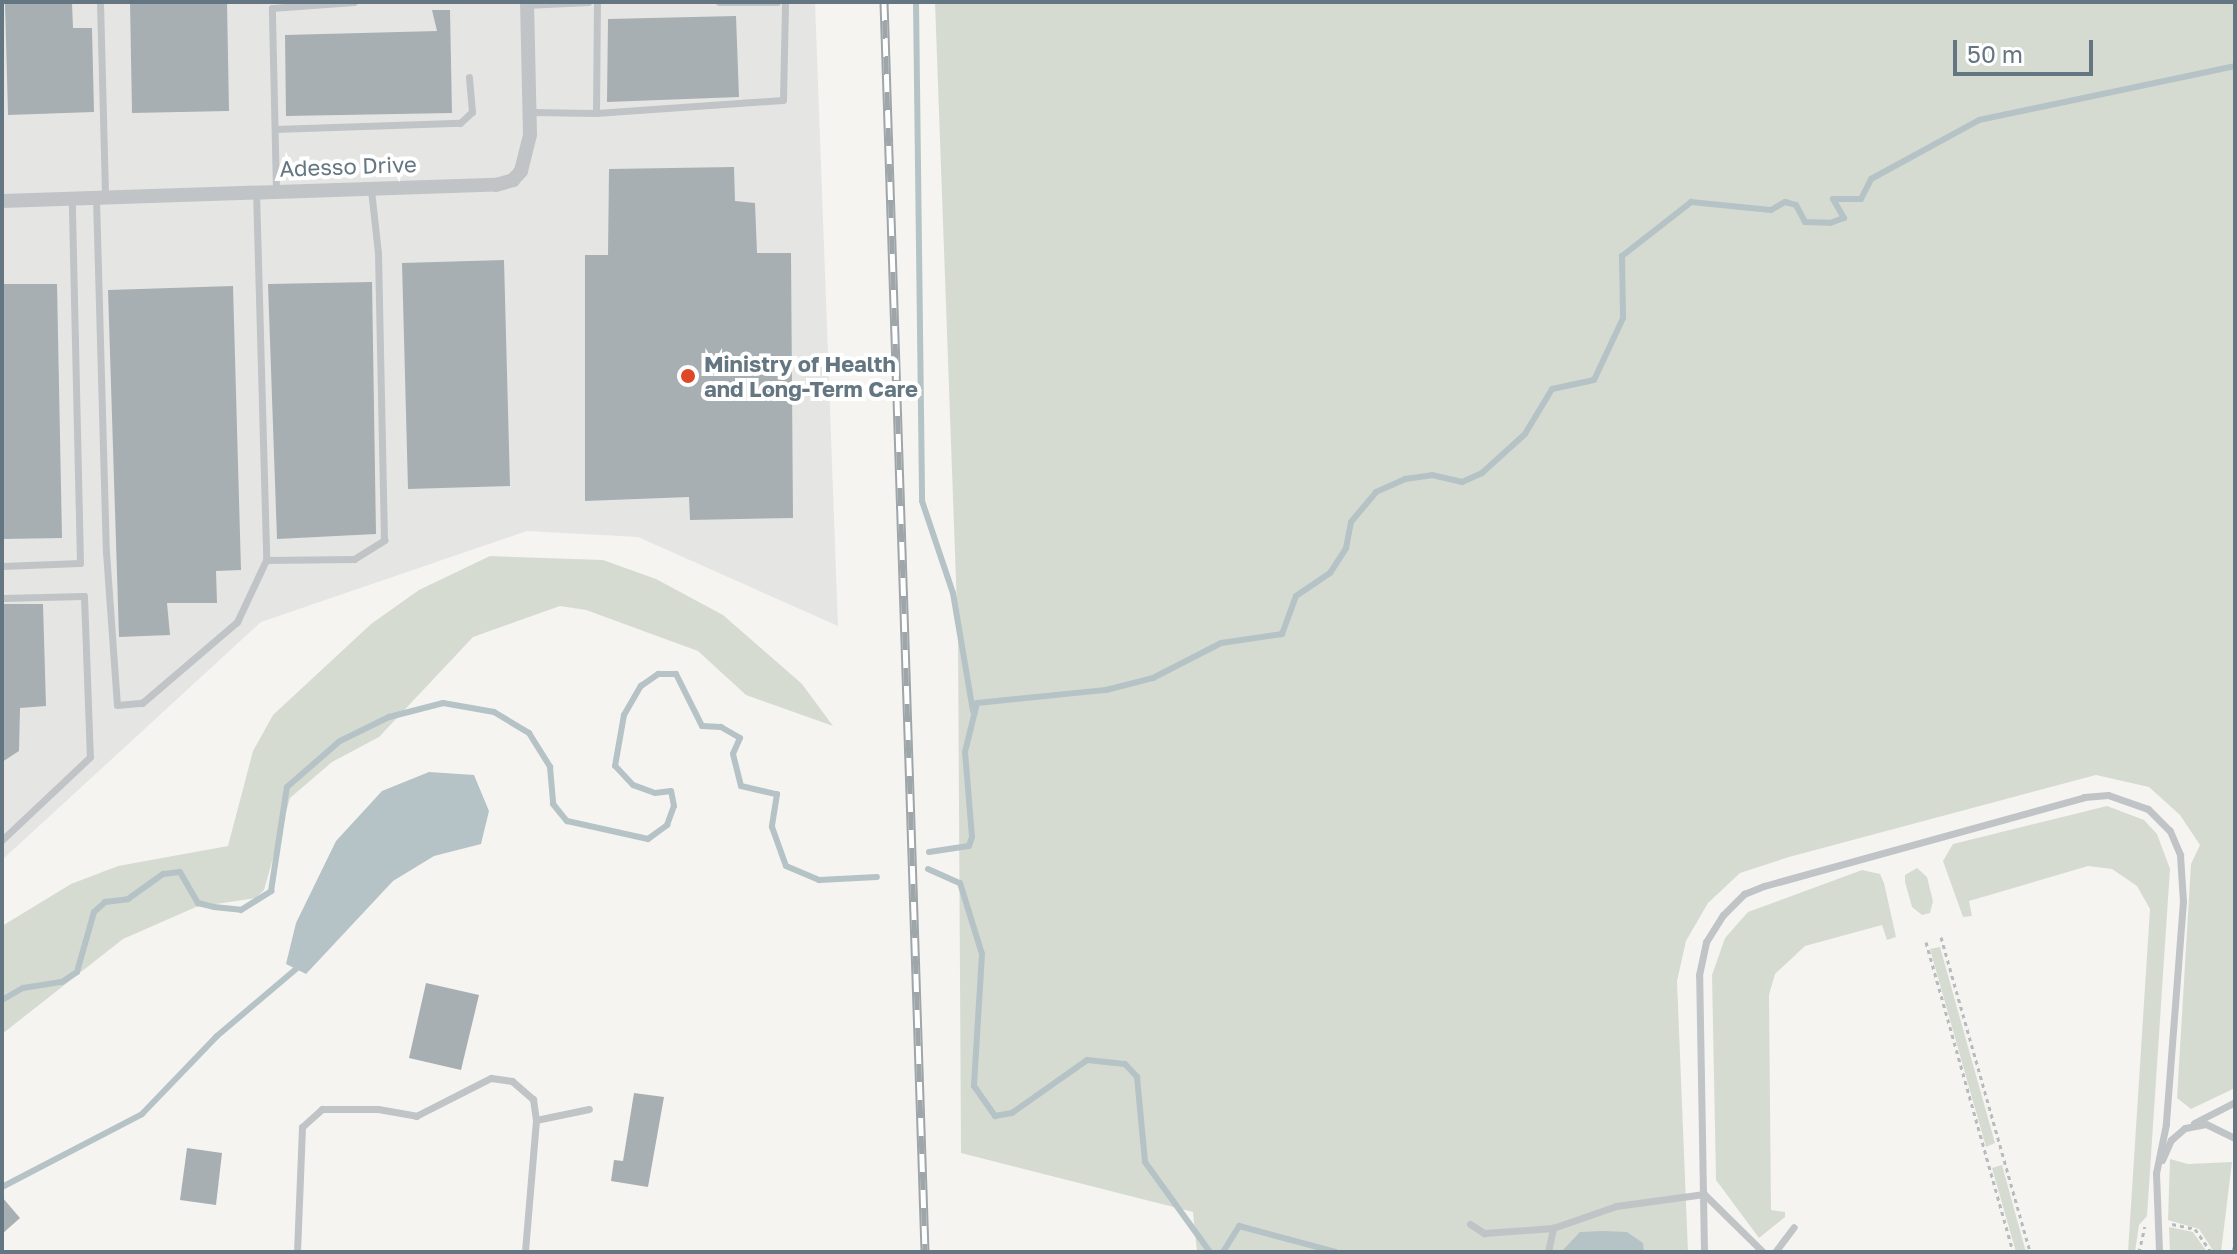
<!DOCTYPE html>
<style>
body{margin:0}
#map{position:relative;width:2237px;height:1254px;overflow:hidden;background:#f5f4f1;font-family:"Golos Text",sans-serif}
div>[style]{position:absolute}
.built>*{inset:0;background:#e5e6e4}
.green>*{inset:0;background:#d6dbd2}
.water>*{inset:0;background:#b5c3c6}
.stream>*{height:6px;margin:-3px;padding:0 3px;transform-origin:3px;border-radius:3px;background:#b5c3c6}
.building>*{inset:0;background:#a7afb3}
.path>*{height:3px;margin-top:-1.5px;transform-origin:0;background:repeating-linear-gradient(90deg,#b8bbbd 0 4px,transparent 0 8px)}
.service>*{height:7px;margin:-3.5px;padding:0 3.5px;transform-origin:3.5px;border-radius:3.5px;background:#c0c4c7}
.minor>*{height:14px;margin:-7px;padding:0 7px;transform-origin:7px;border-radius:7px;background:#c0c4c7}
.rail>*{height:9px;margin-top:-4.5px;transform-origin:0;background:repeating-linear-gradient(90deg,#fff 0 18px,#9fa6aa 0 36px);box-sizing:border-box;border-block:2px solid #9fa6aa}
.dots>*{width:22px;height:22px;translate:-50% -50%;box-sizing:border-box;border:4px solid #fff;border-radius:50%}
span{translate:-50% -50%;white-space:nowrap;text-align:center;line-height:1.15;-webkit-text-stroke:8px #fff;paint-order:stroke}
.street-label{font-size:22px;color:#647681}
.poi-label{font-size:22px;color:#647681;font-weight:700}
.left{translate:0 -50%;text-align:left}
.frame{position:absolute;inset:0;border:4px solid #647681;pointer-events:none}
.scale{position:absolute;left:1953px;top:40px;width:140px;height:36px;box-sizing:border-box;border:4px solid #647681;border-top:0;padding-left:10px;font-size:24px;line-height:28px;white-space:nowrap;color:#647681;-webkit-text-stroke:6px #fff;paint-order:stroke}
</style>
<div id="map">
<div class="built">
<i style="clip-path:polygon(2px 2px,815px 2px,838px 626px,638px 537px,527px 531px,261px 622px,2px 860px)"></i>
</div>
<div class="green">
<i style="clip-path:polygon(935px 2px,2235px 2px,2235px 1088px,2191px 1109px,2177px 1098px,2191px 864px,2200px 845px,2180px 815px,2149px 787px,2096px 775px,1789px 857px,1740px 873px,1708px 903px,1686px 941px,1677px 981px,1688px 1252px,1197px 1252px,1193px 1212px,961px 1153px,958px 636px)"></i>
<i style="clip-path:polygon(490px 556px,603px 560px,656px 579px,723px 615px,802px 684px,833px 726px,746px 695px,698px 651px,586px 610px,560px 606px,473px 637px,379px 737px,332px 762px,290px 798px,264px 890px,256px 898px,196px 907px,123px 939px,2px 1034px,2px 926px,71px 884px,118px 866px,228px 846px,253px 751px,273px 715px,371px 624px,419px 590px)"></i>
<i style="clip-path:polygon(2107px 806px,2144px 820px,2157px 834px,2170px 869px,2147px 1216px,2139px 1225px,2135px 1252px,2128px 1252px,2150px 909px,2137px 886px,2112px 869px,2088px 866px,1969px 901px,1972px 916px,1963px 917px,1943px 861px,1953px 844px)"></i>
<i style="clip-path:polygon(1917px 868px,1927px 877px,1933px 901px,1930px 913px,1922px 915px,1912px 907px,1905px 882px,1905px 875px)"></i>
<i style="clip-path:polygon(1862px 870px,1880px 874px,1884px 883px,1896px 937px,1887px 940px,1882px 925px,1805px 946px,1775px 974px,1769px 995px,1771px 1210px,1785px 1212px,1785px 1217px,1759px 1238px,1716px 1180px,1712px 975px,1725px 938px,1748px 912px)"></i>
<i style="clip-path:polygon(1940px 947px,1995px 1143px,1986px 1147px,1930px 949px)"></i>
<i style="clip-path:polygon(2170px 1159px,2188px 1164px,2232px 1162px,2221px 1252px,2214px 1252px,2199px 1229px,2168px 1220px)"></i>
<i style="clip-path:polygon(2002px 1165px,2016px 1216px,2026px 1252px,2016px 1252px,1992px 1168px)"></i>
<i style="clip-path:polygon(2169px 1227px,2193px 1232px,2207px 1252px,2170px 1252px)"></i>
</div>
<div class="water">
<i style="clip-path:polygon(429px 772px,474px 775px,489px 811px,481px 844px,434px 856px,393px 881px,306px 974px,286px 964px,296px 923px,336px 841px,382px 791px)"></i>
<i style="clip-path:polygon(1603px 1231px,1627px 1232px,1643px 1243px,1644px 1252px,1561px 1252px,1580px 1232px)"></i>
</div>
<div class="stream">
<i style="left:916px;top:2px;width:499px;rotate:89.3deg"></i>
<i style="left:922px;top:501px;width:97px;rotate:71.4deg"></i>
<i style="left:953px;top:593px;width:120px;rotate:80.4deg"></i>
<i style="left:929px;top:852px;width:40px;rotate:-8.5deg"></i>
<i style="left:969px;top:846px;width:9px;rotate:-72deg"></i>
<i style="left:972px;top:837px;width:85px;rotate:-94.7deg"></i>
<i style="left:965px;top:752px;width:50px;rotate:-76.2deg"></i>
<i style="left:977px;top:703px;width:130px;rotate:-5.8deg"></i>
<i style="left:1106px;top:690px;width:49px;rotate:-14.3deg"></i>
<i style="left:1153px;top:678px;width:76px;rotate:-27.2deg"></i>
<i style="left:1221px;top:643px;width:62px;rotate:-8.4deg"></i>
<i style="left:1282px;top:634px;width:40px;rotate:-69.8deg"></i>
<i style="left:1296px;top:596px;width:41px;rotate:-34.1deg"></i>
<i style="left:1330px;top:573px;width:30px;rotate:-57deg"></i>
<i style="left:1346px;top:548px;width:26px;rotate:-79deg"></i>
<i style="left:1351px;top:522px;width:39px;rotate:-50deg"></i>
<i style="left:1376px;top:492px;width:32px;rotate:-24deg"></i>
<i style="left:1405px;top:479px;width:27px;rotate:-8deg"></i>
<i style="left:1432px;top:475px;width:31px;rotate:13deg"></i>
<i style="left:1462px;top:482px;width:22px;rotate:-24deg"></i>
<i style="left:1482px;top:473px;width:58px;rotate:-42.2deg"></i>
<i style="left:1525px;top:434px;width:52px;rotate:-59deg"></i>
<i style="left:1552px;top:389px;width:43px;rotate:-12.1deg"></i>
<i style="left:1594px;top:380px;width:68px;rotate:-64.9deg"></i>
<i style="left:1623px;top:318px;width:62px;rotate:-90.9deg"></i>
<i style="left:1622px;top:256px;width:88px;rotate:-38deg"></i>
<i style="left:1691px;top:202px;width:80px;rotate:5.7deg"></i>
<i style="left:1771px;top:210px;width:16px;rotate:-30deg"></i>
<i style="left:1785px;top:202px;width:11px;rotate:15deg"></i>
<i style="left:1796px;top:205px;width:19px;rotate:62deg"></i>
<i style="left:1805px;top:222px;width:25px;rotate:2deg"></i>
<i style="left:1830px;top:223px;width:15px;rotate:-20deg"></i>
<i style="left:1844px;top:218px;width:22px;rotate:-120deg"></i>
<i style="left:1833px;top:199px;width:28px"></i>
<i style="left:1861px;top:199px;width:22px;rotate:-63deg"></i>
<i style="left:1871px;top:179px;width:123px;rotate:-28.6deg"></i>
<i style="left:1979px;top:120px;width:262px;rotate:-11.9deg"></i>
<i style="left:928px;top:869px;width:35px;rotate:24deg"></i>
<i style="left:960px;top:883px;width:74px;rotate:72.8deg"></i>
<i style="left:982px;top:954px;width:132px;rotate:93.5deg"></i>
<i style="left:974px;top:1086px;width:37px;rotate:55deg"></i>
<i style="left:995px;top:1116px;width:17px;rotate:-10deg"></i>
<i style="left:1012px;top:1113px;width:92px;rotate:-35.2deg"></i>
<i style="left:1087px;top:1060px;width:38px;rotate:6deg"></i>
<i style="left:1125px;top:1064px;width:18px;rotate:47deg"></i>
<i style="left:1137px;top:1077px;width:85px;rotate:84.6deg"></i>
<i style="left:1145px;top:1162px;width:111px;rotate:54.2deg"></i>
<i style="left:2px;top:1000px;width:24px;rotate:-30deg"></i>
<i style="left:23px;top:988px;width:39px;rotate:-9deg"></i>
<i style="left:62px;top:982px;width:18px;rotate:-34deg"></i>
<i style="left:77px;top:972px;width:62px;rotate:-74.2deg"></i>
<i style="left:94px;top:912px;width:15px;rotate:-42deg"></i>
<i style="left:105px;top:902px;width:23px;rotate:-7deg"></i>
<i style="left:128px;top:899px;width:43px;rotate:-35.5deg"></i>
<i style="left:163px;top:874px;width:17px;rotate:-7deg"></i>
<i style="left:180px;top:872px;width:36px;rotate:60deg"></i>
<i style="left:198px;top:903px;width:16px;rotate:14deg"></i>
<i style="left:214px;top:907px;width:27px;rotate:6deg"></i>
<i style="left:241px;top:910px;width:36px;rotate:-32deg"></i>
<i style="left:271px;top:891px;width:105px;rotate:-81.3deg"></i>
<i style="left:287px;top:787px;width:70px;rotate:-41deg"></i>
<i style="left:340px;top:741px;width:55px;rotate:-26.1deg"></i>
<i style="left:389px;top:717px;width:56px;rotate:-14.5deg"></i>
<i style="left:443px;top:703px;width:52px;rotate:10deg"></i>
<i style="left:494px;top:712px;width:41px;rotate:31deg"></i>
<i style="left:529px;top:733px;width:40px;rotate:58deg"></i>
<i style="left:550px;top:767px;width:37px;rotate:85deg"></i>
<i style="left:553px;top:804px;width:22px;rotate:51deg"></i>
<i style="left:567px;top:821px;width:83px;rotate:12.5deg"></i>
<i style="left:648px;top:839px;width:24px;rotate:-36deg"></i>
<i style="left:667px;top:825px;width:20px;rotate:-70deg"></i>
<i style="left:674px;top:806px;width:15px;rotate:-101deg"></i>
<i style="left:671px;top:791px;width:16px;rotate:173deg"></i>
<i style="left:655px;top:793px;width:23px;rotate:-160deg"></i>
<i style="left:633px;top:785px;width:26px;rotate:-133deg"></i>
<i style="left:615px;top:766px;width:52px;rotate:-80deg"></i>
<i style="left:624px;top:715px;width:34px;rotate:-60deg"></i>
<i style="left:641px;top:686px;width:21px;rotate:-35deg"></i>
<i style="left:658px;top:674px;width:18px"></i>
<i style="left:676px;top:674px;width:58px;rotate:63.4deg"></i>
<i style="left:702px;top:726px;width:19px;rotate:3deg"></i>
<i style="left:721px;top:727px;width:22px;rotate:30deg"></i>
<i style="left:740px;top:738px;width:17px;rotate:114deg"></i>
<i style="left:733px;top:754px;width:33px;rotate:76deg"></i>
<i style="left:741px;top:786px;width:37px;rotate:13deg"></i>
<i style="left:777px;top:794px;width:33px;rotate:99deg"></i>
<i style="left:772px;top:827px;width:41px;rotate:70.3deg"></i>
<i style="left:786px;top:866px;width:36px;rotate:23deg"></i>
<i style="left:819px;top:880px;width:58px;rotate:-3deg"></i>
<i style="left:2px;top:1187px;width:158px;rotate:-27.5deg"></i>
<i style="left:142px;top:1114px;width:108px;rotate:-46.1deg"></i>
<i style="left:217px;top:1036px;width:104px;rotate:-40.3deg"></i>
<i style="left:1223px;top:1252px;width:31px;rotate:-58deg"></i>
<i style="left:1239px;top:1226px;width:100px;rotate:15deg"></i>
</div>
<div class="building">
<i style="clip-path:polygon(5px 2px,72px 2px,73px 28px,92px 28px,94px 112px,8px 115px)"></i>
<i style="clip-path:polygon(130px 2px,227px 2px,229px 111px,132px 113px)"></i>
<i style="clip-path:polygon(432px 10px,450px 10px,452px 113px,286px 116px,285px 35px,437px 31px)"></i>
<i style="clip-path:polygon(736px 16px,739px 97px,607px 102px,608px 19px)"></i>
<i style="clip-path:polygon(734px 167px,735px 201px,755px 203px,757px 253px,791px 253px,793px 518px,690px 520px,689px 497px,585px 501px,585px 255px,608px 255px,609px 169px)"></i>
<i style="clip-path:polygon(504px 260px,510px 486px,408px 489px,402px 263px)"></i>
<i style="clip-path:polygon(372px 282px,376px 534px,277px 539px,268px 284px)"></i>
<i style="clip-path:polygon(2px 284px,57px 284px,62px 538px,2px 539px)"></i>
<i style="clip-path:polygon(233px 286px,241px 570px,216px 571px,217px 603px,167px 603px,170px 635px,119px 637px,108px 290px)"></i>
<i style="clip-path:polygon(2px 604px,43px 604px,46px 706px,20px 708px,19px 751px,2px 762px)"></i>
<i style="clip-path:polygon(426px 983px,479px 995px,461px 1070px,409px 1058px)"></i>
<i style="clip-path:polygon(634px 1093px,664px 1097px,648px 1187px,611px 1181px,614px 1160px,623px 1161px)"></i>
<i style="clip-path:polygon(187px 1148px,222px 1153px,216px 1205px,180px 1200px)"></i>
<i style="clip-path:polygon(2px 1197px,20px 1218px,2px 1234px)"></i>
</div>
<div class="path">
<i style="left:1941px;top:937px;width:327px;rotate:74.2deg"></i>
<i style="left:1926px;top:942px;width:322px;rotate:74.3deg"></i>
<i style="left:2172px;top:1224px;width:24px;rotate:12deg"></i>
<i style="left:2195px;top:1229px;width:28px;rotate:55deg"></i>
<i style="left:2139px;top:1252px;width:26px;rotate:-77deg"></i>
</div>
<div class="service">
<i style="left:100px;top:2px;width:194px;rotate:88.5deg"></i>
<i style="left:719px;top:2px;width:58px"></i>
<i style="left:527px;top:5px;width:61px;rotate:-2.8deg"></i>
<i style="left:530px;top:112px;width:66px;rotate:0.9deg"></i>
<i style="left:596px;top:113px;width:187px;rotate:-4deg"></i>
<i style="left:783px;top:100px;width:98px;rotate:-88.8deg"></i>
<i style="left:596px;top:113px;width:111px;rotate:-89.5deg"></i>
<i style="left:275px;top:129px;width:185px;rotate:-1.9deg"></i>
<i style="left:460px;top:123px;width:16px;rotate:-43deg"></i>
<i style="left:472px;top:112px;width:35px;rotate:-95deg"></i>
<i style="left:256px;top:191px;width:369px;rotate:88.4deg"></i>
<i style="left:266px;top:560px;width:88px;rotate:-0.7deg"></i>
<i style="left:354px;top:559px;width:36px;rotate:-32deg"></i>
<i style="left:384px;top:540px;width:287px;rotate:-91.2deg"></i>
<i style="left:378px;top:253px;width:63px;rotate:-96.3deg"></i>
<i style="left:276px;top:191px;width:183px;rotate:-91.3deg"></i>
<i style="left:272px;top:8px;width:82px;rotate:-4.2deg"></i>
<i style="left:96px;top:198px;width:354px;rotate:88.4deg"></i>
<i style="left:106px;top:552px;width:153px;rotate:85.9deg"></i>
<i style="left:117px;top:705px;width:25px;rotate:-5deg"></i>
<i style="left:142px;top:703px;width:125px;rotate:-40.5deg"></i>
<i style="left:237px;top:622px;width:68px;rotate:-64.9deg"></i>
<i style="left:2px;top:566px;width:78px;rotate:-2.2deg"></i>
<i style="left:80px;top:563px;width:364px;rotate:-91.3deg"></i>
<i style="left:2px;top:598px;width:82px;rotate:-1.4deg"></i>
<i style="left:84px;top:596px;width:161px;rotate:87.9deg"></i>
<i style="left:90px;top:757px;width:121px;rotate:136.7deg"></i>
<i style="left:536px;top:1120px;width:54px;rotate:-11.7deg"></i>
<i style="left:2194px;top:1123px;width:46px;rotate:-27.1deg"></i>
<i style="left:2162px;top:1160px;width:22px;rotate:-66deg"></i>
<i style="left:2171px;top:1140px;width:18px;rotate:-41deg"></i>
<i style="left:2185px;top:1128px;width:21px;rotate:-11deg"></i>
<i style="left:2206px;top:1124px;width:32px;rotate:26deg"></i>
<i style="left:1470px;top:1224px;width:17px;rotate:33deg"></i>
<i style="left:1484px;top:1233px;width:69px;rotate:-4.1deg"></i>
<i style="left:297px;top:1252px;width:125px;rotate:-87.7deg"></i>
<i style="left:302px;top:1127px;width:27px;rotate:-42deg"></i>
<i style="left:322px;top:1109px;width:56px"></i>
<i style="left:378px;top:1109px;width:39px;rotate:10deg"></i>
<i style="left:416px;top:1116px;width:84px;rotate:-26.9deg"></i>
<i style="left:491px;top:1078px;width:21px;rotate:8deg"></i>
<i style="left:512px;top:1081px;width:28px;rotate:41deg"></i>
<i style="left:533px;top:1099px;width:21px;rotate:82deg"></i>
<i style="left:536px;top:1120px;width:132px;rotate:94.8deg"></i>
<i style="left:1548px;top:1252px;width:25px;rotate:-78deg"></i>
<i style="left:1553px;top:1228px;width:67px;rotate:-19.2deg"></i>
<i style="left:1616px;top:1206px;width:89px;rotate:-7.8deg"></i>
<i style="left:1704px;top:1194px;width:83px;rotate:44.5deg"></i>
<i style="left:1704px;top:1252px;width:277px;rotate:-91deg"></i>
<i style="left:1699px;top:975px;width:34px;rotate:-78deg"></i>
<i style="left:1706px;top:942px;width:32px;rotate:-58deg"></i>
<i style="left:1723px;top:915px;width:30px;rotate:-45deg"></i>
<i style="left:1744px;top:894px;width:22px;rotate:-22deg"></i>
<i style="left:1764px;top:886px;width:332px;rotate:-15.5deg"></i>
<i style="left:2084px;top:797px;width:24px;rotate:-5deg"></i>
<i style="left:2108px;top:795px;width:42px;rotate:19.3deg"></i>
<i style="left:2148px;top:809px;width:31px;rotate:45deg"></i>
<i style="left:2170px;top:831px;width:26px;rotate:67deg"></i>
<i style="left:2180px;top:855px;width:46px;rotate:86.3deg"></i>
<i style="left:2183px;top:901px;width:224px;rotate:94.4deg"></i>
<i style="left:2166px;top:1124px;width:50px;rotate:101.5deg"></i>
<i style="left:2156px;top:1173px;width:79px;rotate:87.8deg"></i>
<i style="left:1775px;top:1252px;width:31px;rotate:-53deg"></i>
<i style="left:2235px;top:1252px;width:3px;rotate:-90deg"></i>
</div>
<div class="minor">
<i style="left:2px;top:201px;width:494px;rotate:-1.9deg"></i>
<i style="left:496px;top:185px;width:18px;rotate:-16deg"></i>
<i style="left:513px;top:180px;width:12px;rotate:-48deg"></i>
<i style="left:521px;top:171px;width:38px;rotate:-76deg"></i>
<i style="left:530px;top:134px;width:132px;rotate:-91.3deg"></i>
</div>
<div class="rail">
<i style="left:884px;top:2px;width:1251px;rotate:88.12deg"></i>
</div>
<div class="dots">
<i style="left:688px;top:376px;background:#de4827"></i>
</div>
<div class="street-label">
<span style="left:348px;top:166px;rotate:-2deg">Adesso Drive</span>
</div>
<div class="poi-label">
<span class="left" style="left:704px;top:376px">Ministry of Health<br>and Long-Term Care</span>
</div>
<div class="frame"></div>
<div class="scale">50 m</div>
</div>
